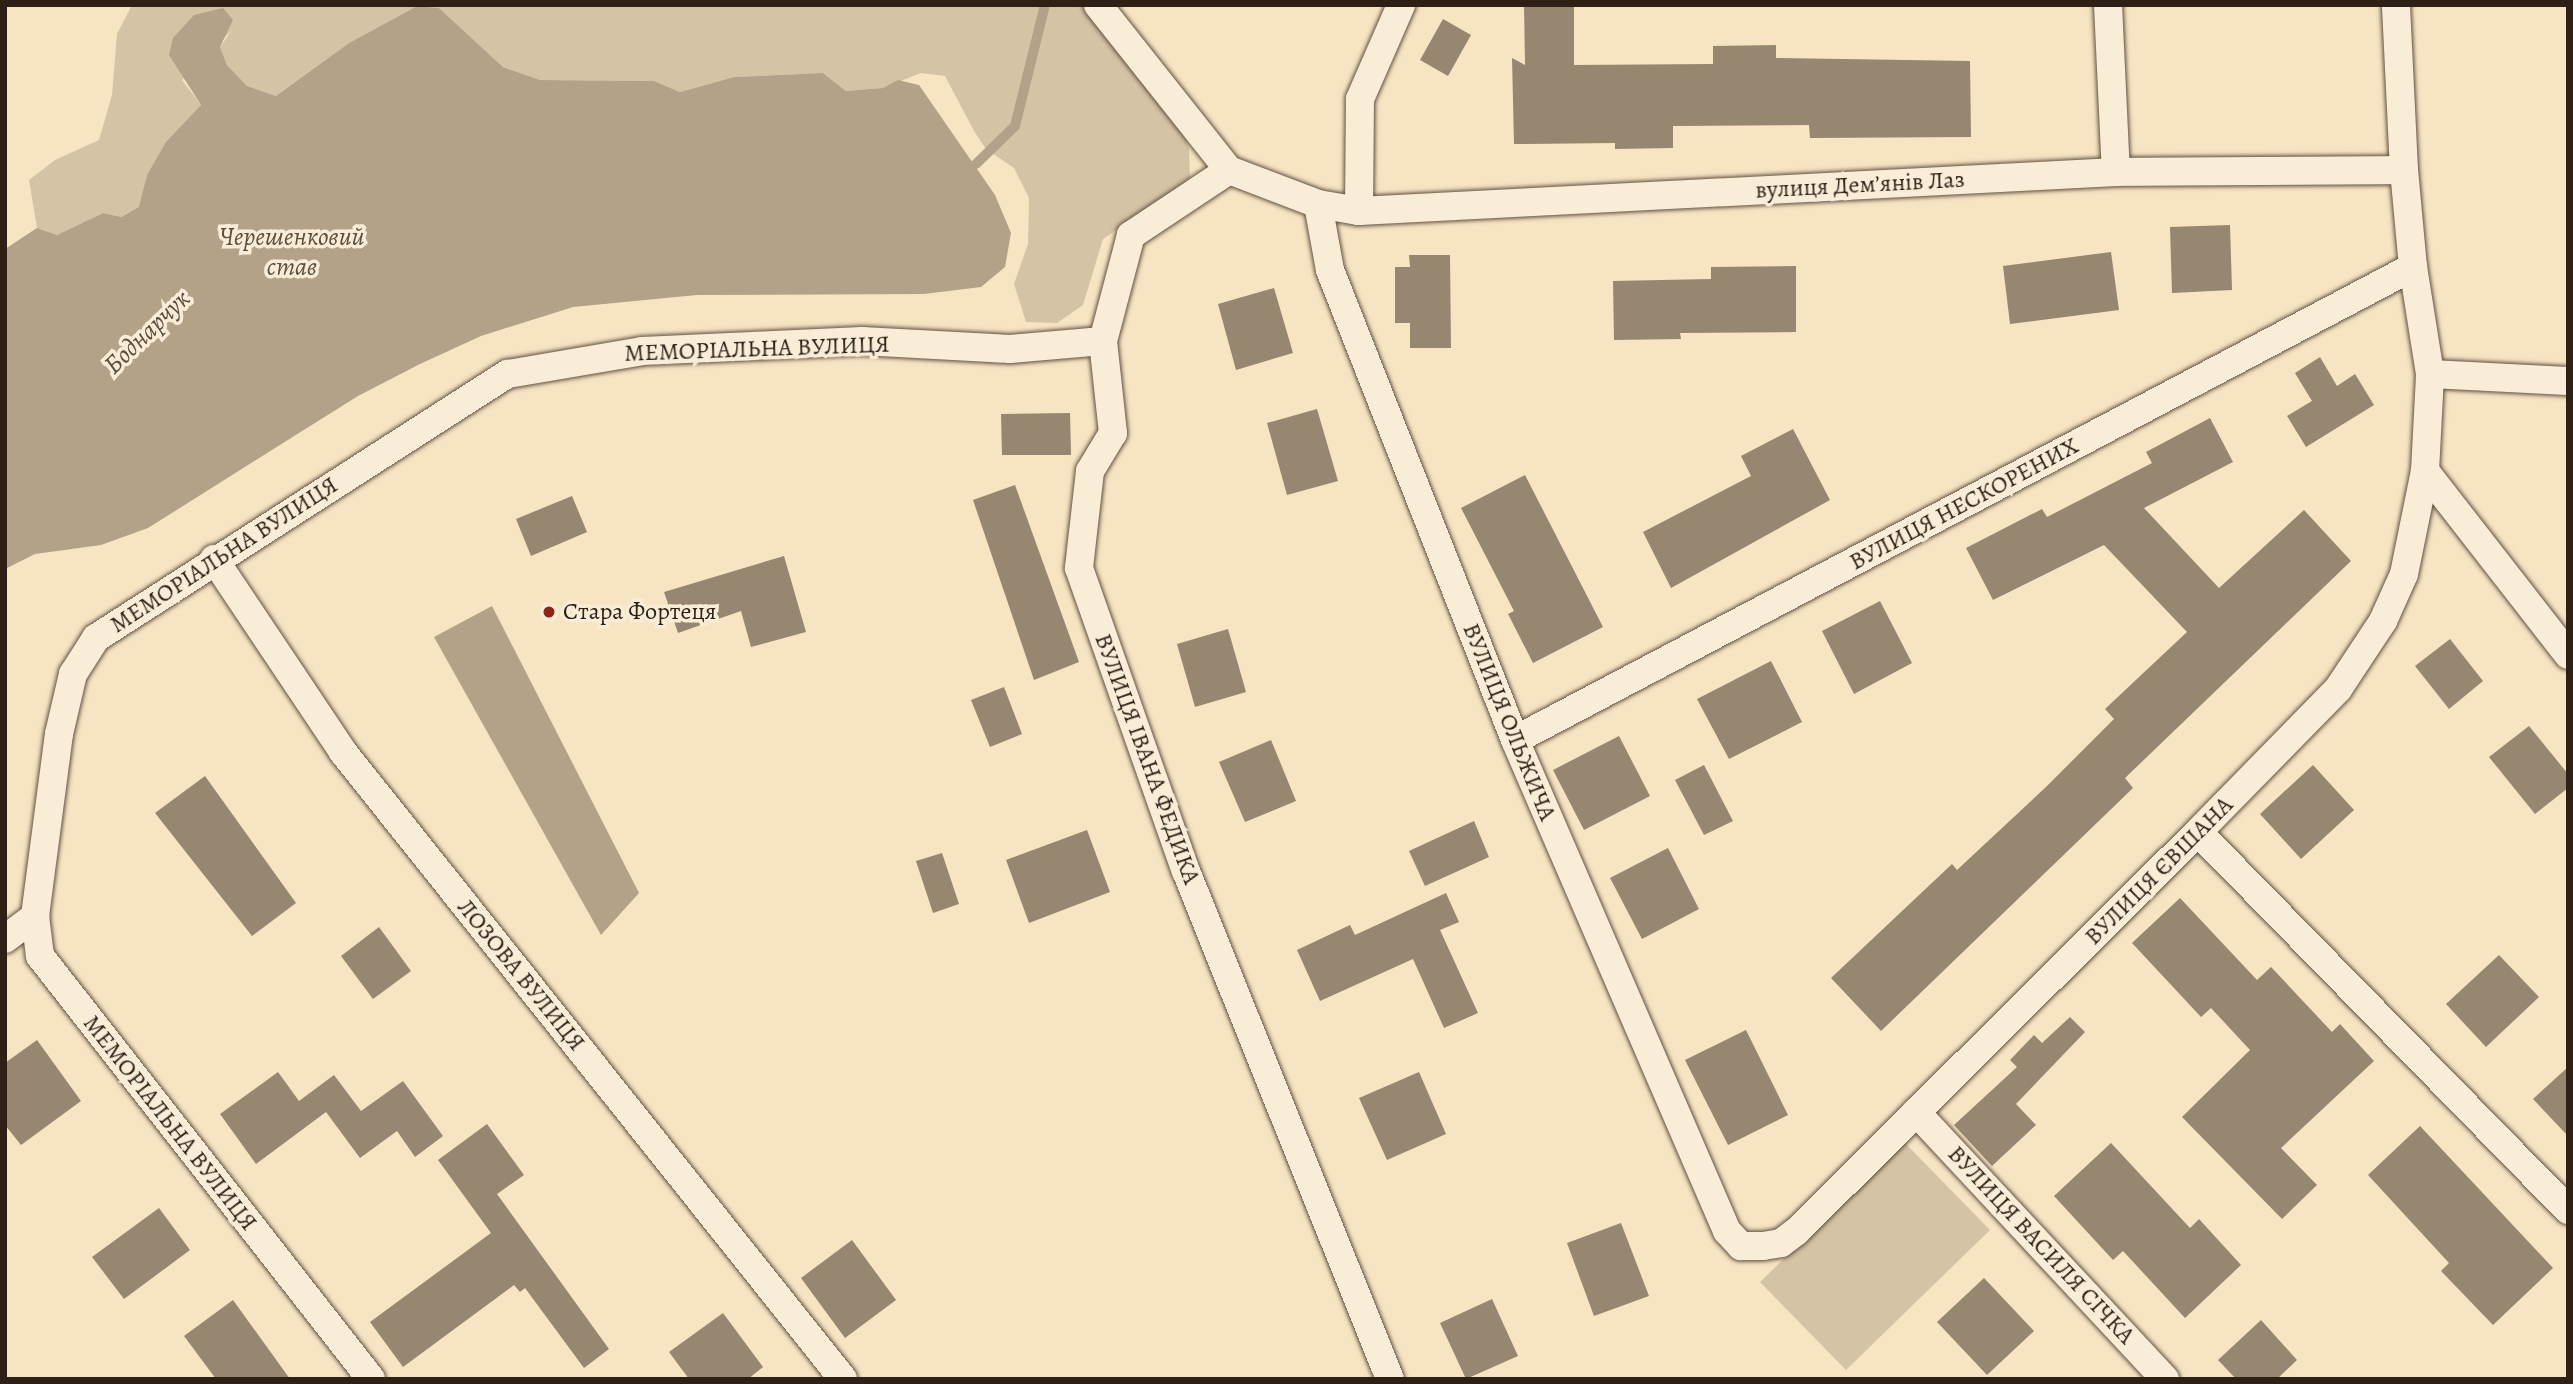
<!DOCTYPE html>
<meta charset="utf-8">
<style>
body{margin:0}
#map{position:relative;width:2573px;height:1384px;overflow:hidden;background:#f7e4c3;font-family:Alegreya,serif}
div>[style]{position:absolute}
.green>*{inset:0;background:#d5c3a6}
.water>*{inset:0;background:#b3a188}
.stream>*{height:10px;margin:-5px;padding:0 5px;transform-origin:5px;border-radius:5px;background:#b3a188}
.building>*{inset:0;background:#978670}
.roads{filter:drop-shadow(0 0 2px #615141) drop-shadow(0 0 2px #615141)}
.street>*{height:28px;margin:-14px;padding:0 14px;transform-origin:14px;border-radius:14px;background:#faedd8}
.dots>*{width:19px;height:19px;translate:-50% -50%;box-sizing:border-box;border:4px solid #faedd8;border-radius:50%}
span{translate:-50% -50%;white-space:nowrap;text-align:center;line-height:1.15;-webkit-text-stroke:7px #faedd8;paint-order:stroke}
.street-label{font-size:24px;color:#2f2016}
.poi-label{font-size:24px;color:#2f2016}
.left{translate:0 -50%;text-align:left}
.water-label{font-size:26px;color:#5d4d3e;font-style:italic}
.frame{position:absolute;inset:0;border:7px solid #2f2016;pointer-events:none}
</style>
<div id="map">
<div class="green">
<i style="clip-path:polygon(132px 5px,1086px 5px,1179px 124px,1189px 148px,1190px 179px,1103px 239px,1083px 305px,1057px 323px,1026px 322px,1014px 284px,1028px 244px,1029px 198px,1014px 168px,986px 149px,974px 131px,945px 76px,921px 73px,883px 88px,846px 91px,823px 73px,734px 77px,680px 92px,654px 81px,540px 80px,503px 67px,439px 8px,417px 6px,349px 43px,276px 96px,247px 86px,227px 65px,220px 47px,232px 30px,182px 80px,201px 105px,166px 143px,147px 175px,140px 207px,120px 217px,103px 213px,57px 235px,37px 228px,29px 180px,55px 160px,99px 140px,112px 95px,117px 34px)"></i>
<i style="clip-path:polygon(1904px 1142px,1990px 1230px,1846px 1370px,1760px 1282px)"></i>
</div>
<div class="water">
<i style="clip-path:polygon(417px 6px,439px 8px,503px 67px,540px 80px,654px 81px,680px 92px,734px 77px,823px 73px,846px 91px,883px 88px,898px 80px,919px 85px,995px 195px,1011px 233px,1005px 267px,981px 287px,924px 294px,697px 295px,573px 307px,481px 336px,420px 364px,358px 396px,148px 528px,101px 545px,35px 554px,5px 569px,5px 249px,37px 228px,57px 235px,103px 213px,121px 217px,139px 207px,147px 175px,166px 142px,201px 105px,169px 55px,173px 38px,194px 15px,223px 8px,233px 20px,220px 47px,227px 65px,247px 86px,276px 96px,349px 43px)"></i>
<i style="clip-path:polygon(492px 606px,639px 893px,601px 935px,434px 637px)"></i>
</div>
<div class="stream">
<i style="left:976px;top:164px;width:54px;rotate:-44.3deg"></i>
<i style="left:1015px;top:126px;width:125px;rotate:-76.1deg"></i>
</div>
<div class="building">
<i style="clip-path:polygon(1524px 5px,1574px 5px,1574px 65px,1713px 64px,1713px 46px,1776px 45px,1776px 58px,1970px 61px,1971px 137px,1810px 138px,1809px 125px,1673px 126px,1673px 148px,1615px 149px,1615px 143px,1514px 144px,1512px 58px,1525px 65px)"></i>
<i style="clip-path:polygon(1443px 19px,1471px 35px,1448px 76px,1420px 60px)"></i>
<i style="clip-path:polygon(2230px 225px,2232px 290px,2172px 293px,2170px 227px)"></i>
<i style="clip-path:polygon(2111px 252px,2119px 310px,2010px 324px,2003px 266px)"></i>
<i style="clip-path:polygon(1409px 255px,1450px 255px,1451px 348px,1410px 348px,1410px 323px,1395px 323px,1395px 267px,1410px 267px)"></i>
<i style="clip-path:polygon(1796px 266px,1796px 332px,1680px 333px,1681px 339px,1614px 340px,1613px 281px,1711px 279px,1711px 267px)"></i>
<i style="clip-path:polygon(1274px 288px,1293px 353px,1236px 370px,1218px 304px)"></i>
<i style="clip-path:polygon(2320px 357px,2337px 386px,2355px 374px,2374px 405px,2306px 447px,2287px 416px,2312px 401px,2295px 373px)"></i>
<i style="clip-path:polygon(1317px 409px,1338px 481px,1287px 495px,1267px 423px)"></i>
<i style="clip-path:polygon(1070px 413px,1071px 455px,1002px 455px,1001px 414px)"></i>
<i style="clip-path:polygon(2210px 418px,2233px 462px,2144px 508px,2219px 588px,2304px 510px,2351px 561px,2125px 778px,2133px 788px,1881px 1031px,1831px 978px,1952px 864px,1957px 870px,2046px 787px,2114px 719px,2105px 709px,2187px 632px,2104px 545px,1993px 600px,1966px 548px,2042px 509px,2047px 517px,2152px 463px,2146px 452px)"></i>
<i style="clip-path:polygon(1793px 429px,1830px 500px,1671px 588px,1643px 532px,1751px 476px,1741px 456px)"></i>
<i style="clip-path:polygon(1525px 475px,1603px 627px,1533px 663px,1508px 614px,1514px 611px,1461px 508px)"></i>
<i style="clip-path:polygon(1015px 485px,1079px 662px,1034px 680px,973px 500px)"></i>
<i style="clip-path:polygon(572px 496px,587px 532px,531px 556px,516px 519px)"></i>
<i style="clip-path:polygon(784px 556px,806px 632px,751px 647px,741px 611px,678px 633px,664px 592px)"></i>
<i style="clip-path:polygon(1880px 601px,1912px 663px,1854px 694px,1822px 631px)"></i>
<i style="clip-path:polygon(1228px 629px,1246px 692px,1195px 707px,1177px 644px)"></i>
<i style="clip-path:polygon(2450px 639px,2483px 681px,2449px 709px,2415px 666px)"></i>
<i style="clip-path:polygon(1771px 661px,1802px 722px,1729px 759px,1697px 699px)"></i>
<i style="clip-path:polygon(1004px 687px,1022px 734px,990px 747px,971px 700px)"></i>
<i style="clip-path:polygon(2529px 726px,2568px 774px,2568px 788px,2535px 814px,2489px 757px)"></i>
<i style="clip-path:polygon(1619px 736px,1650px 796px,1584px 830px,1553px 770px)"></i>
<i style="clip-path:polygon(1271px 740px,1296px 801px,1245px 822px,1219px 762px)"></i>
<i style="clip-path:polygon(1704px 765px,1733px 821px,1704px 835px,1675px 780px)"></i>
<i style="clip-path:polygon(2313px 765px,2354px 810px,2301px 859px,2260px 814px)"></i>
<i style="clip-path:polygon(205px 776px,296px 903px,252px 936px,155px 813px)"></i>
<i style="clip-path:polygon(1474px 821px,1489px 857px,1425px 886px,1409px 851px)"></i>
<i style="clip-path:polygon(1087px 830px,1110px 892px,1029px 923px,1006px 860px)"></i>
<i style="clip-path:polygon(1668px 848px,1699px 909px,1642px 939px,1610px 878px)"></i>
<i style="clip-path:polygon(942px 853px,959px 904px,933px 913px,916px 861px)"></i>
<i style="clip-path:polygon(1446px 893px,1459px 922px,1440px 930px,1478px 1013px,1444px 1028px,1413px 959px,1320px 1001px,1297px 950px,1350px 925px,1355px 935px)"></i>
<i style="clip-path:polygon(2180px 898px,2257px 980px,2271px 967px,2332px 1032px,2340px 1024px,2374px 1061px,2281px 1148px,2317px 1185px,2282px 1219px,2182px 1117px,2250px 1050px,2211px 1008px,2201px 1017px,2132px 943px)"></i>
<i style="clip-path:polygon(379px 927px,411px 971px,373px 999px,341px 956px)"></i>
<i style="clip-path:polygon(2499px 955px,2539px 997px,2486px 1047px,2446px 1004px)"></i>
<i style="clip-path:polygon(2070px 1017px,2085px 1032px,2016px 1104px,2036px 1125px,1992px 1166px,1954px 1125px,2017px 1067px,2010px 1060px,2034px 1035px,2042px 1043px)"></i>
<i style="clip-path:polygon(1746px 1030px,1788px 1115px,1728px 1145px,1685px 1060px)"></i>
<i style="clip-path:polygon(37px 1040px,81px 1101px,21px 1145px,5px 1125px,5px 1063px)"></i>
<i style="clip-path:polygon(2568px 1067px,2568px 1136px,2533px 1099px)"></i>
<i style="clip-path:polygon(278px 1072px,299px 1101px,334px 1075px,361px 1111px,403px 1081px,443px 1136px,415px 1157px,397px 1131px,360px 1158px,326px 1112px,256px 1164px,220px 1114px)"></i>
<i style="clip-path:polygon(1419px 1072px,1446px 1134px,1387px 1160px,1359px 1098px)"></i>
<i style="clip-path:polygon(487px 1124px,524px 1175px,497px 1194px,609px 1349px,584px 1368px,525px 1288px,520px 1292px,514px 1285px,403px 1367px,370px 1322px,491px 1233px,438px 1160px)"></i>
<i style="clip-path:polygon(2420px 1126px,2553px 1268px,2493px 1325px,2441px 1271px,2449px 1263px,2368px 1175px)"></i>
<i style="clip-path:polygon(2111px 1143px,2190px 1228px,2199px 1219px,2241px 1265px,2185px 1318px,2123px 1251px,2113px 1260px,2054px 1196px)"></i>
<i style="clip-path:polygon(159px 1208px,190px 1250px,124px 1299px,92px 1257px)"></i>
<i style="clip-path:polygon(1621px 1223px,1649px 1296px,1594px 1316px,1567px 1243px)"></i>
<i style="clip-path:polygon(852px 1240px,896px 1300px,845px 1338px,801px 1278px)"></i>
<i style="clip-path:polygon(1984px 1278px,2034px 1331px,1987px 1375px,1937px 1322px)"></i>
<i style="clip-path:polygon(1492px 1299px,1518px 1356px,1466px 1379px,1440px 1323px)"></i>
<i style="clip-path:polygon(233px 1300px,290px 1379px,216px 1379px,184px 1336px)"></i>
<i style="clip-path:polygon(723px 1313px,763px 1367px,748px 1379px,689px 1379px,669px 1352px)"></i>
<i style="clip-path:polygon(2261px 1320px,2297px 1360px,2277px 1379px,2236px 1379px,2218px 1360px)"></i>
</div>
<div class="roads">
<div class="street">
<i style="left:1098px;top:5px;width:211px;rotate:51.6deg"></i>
<i style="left:1229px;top:170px;width:95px;rotate:20.9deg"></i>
<i style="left:1318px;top:204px;width:42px;rotate:9.7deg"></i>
<i style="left:1359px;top:211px;width:758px;rotate:-2.95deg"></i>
<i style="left:2116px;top:172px;width:288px;rotate:-0.4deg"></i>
<i style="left:2108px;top:5px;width:167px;rotate:87.3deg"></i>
<i style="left:1229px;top:170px;width:118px;rotate:146.4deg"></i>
<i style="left:1131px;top:235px;width:110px;rotate:104.8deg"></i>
<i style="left:1103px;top:341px;width:93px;rotate:83.8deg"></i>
<i style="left:1113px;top:433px;width:44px;rotate:121.2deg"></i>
<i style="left:1090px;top:471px;width:98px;rotate:96.5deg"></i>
<i style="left:1079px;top:568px;width:321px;rotate:70.6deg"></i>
<i style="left:1186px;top:871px;width:547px;rotate:68.12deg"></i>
<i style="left:1318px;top:204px;width:67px;rotate:79.7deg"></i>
<i style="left:1330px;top:270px;width:505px;rotate:68.51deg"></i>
<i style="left:1515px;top:740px;width:535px;rotate:66.65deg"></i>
<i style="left:1727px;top:1231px;width:21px;rotate:47deg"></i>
<i style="left:1741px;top:1246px;width:22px"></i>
<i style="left:1763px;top:1246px;width:18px;rotate:-9deg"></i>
<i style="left:1781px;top:1243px;width:20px;rotate:-37deg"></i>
<i style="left:1797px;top:1231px;width:566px;rotate:-44.86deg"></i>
<i style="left:2198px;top:832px;width:200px;rotate:-45.6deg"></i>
<i style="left:2338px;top:689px;width:82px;rotate:-56.5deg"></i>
<i style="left:2383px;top:621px;width:51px;rotate:-65.9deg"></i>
<i style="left:2404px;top:574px;width:105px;rotate:-78.5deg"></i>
<i style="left:2425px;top:471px;width:97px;rotate:-87deg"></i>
<i style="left:2430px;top:374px;width:108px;rotate:-99deg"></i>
<i style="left:2413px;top:267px;width:97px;rotate:-95.3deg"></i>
<i style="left:2404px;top:170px;width:165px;rotate:-92.8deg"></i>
<i style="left:1359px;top:211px;width:112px;rotate:-89.5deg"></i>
<i style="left:1360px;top:99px;width:103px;rotate:-66.4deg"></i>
<i style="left:2430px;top:374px;width:138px;rotate:2.9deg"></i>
<i style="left:2425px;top:471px;width:233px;rotate:52.1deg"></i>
<i style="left:214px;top:559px;width:232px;rotate:56.2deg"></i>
<i style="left:343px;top:752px;width:802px;rotate:51.43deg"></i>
<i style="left:1515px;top:740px;width:1015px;rotate:-27.78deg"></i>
<i style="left:2198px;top:832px;width:529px;rotate:45.61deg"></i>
<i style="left:5px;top:939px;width:38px;rotate:-37deg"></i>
<i style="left:1916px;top:1112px;width:365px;rotate:47deg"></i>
<i style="left:371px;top:1379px;width:537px;rotate:-128.04deg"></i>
<i style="left:40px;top:956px;width:40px;rotate:-97.1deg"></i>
<i style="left:35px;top:916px;width:184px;rotate:-82.5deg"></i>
<i style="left:59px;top:734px;width:62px;rotate:-76.9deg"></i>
<i style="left:73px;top:674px;width:43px;rotate:-57.4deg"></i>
<i style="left:96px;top:638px;width:489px;rotate:-32.7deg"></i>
<i style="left:508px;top:374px;width:136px;rotate:-9.7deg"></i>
<i style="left:642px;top:351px;width:220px;rotate:-2.6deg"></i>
<i style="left:862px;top:341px;width:148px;rotate:3.1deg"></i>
<i style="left:1010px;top:349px;width:93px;rotate:-4.9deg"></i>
</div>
</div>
<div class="dots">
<i style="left:549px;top:612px;background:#8f2418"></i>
</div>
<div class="street-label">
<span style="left:1860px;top:185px;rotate:-3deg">вулиця Демʼянів Лаз</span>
<span style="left:757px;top:349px;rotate:-2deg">МЕМОРІАЛЬНА ВУЛИЦЯ</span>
<span style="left:1964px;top:504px;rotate:-28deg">ВУЛИЦЯ НЕСКОРЕНИХ</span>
<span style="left:224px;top:555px;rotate:-33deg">МЕМОРІАЛЬНА ВУЛИЦЯ</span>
<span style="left:1509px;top:722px;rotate:68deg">ВУЛИЦЯ ОЛЬЖИЧА</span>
<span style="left:1147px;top:759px;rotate:70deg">ВУЛИЦЯ ІВАНА ФЕДИКА</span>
<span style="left:2159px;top:871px;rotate:-45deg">ВУЛИЦЯ ЄВШАНА</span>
<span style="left:521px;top:975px;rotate:51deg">ЛОЗОВА ВУЛИЦЯ</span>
<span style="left:170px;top:1123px;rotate:52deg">МЕМОРІАЛЬНА ВУЛИЦЯ</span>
<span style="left:2041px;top:1245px;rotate:47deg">ВУЛИЦЯ ВАСИЛЯ СІЧКА</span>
</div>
<div class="poi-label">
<span class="left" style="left:563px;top:612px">Стара Фортеця</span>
</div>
<div class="water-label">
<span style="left:292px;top:252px">Черешенковий<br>став</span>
<span style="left:147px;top:332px;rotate:-44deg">Боднарчук</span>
</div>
<div class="frame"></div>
</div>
